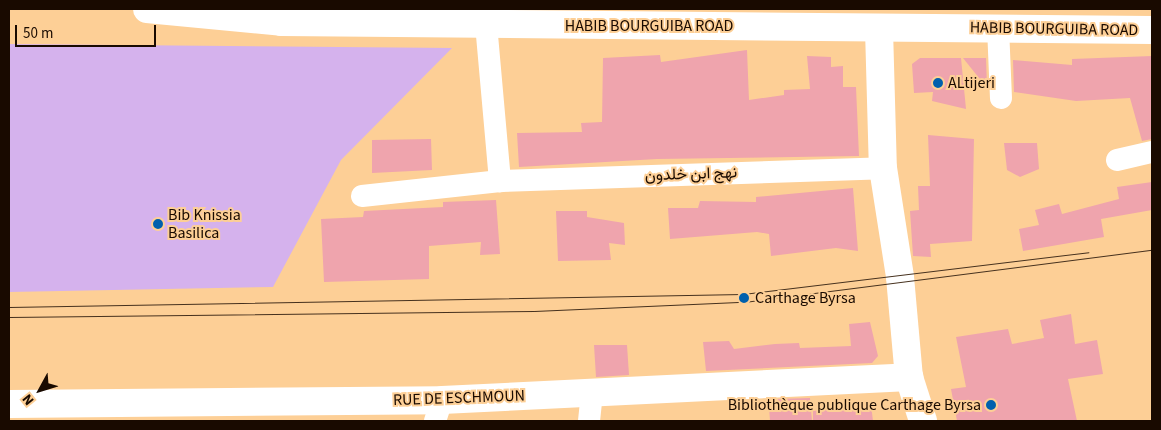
<!DOCTYPE html>
<meta charset="utf-8">
<style>
body{margin:0}
#map{position:relative;width:1161px;height:430px;overflow:hidden;background:#fdcf96;font-family:"Source Sans 3",Vazirmatn,sans-serif}
div>[style]{position:absolute}
.green>*{inset:0;background:#d5b2ed}
.building>*{inset:0;background:#efa4ad}
.street>*{height:22px;margin:-11px;padding:0 11px;transform-origin:11px;border-radius:11px;background:#fff}
.secondary>*{height:28px;margin:-14px;padding:0 14px;transform-origin:14px;border-radius:14px;background:#fff}
.tram>*{height:1px;margin:-0.5px;padding:0 0.5px;transform-origin:0.5px;border-radius:0.5px;background:#46311e}
.dots>*{width:14px;height:14px;translate:-50% -50%;box-sizing:border-box;border:2px solid #fdcf96;border-radius:50%}
span{translate:-50% -50%;white-space:nowrap;text-align:center;line-height:1.15;-webkit-text-stroke:4px #fdcf96;paint-order:stroke}
.street-label{font-size:16px;color:#190a00}
.poi-label{font-size:16px;color:#190a00}
.left{translate:0 -50%;text-align:left}
.right{translate:-100% -50%;text-align:right}
.frame{position:absolute;inset:0;border:10px solid #190a00;pointer-events:none}
.north{position:absolute;left:15px;top:365px;width:50px;height:50px;-webkit-text-stroke:4px #fdcf96;paint-order:stroke;rotate:231deg;font-size:14px;font-weight:700;line-height:20px;text-align:center;color:#190a00}
.north::after{content:'';display:block;margin:auto;width:18px;height:22px;background:#190a00;clip-path:polygon(50% 0,100% 100%,50% 72%,0 100%)}
.scale{position:absolute;left:15px;top:25px;width:141px;height:22px;box-sizing:border-box;border:2px solid #190a00;border-top:0;padding-left:6px;font-size:15px;line-height:18px;white-space:nowrap;color:#190a00;-webkit-text-stroke:4px #fdcf96;paint-order:stroke}
</style>
<div id="map">
<div class="green">
<i style="clip-path:polygon(9px 44px,452px 48px,341px 160px,273px 287px,9px 292px)"></i>
</div>
<div class="building">
<i style="clip-path:polygon(747px 50px,749px 100px,784px 95px,784px 90px,810px 89px,807px 56px,831px 57px,831px 67px,843px 66px,843px 87px,856px 87px,859px 156px,657px 159px,519px 167px,517px 133px,582px 132px,581px 123px,602px 122px,603px 58px,660px 55px,661px 62px)"></i>
<i style="clip-path:polygon(1152px 56px,1152px 139px,1142px 141px,1130px 98px,1076px 101px,1014px 92px,1013px 60px,1072px 65px,1072px 59px)"></i>
<i style="clip-path:polygon(920px 58px,961px 58px,966px 109px,932px 101px,933px 92px,914px 93px,912px 64px)"></i>
<i style="clip-path:polygon(963px 58px,986px 58px,987px 88px)"></i>
<i style="clip-path:polygon(928px 135px,974px 139px,972px 241px,930px 244px,931px 257px,913px 256px,910px 211px,919px 210px,918px 186px,930px 186px)"></i>
<i style="clip-path:polygon(431px 139px,432px 170px,372px 173px,372px 140px)"></i>
<i style="clip-path:polygon(1004px 143px,1037px 143px,1039px 169px,1020px 177px,1007px 170px)"></i>
<i style="clip-path:polygon(1152px 182px,1152px 210px,1101px 219px,1104px 237px,1023px 251px,1019px 229px,1039px 225px,1035px 210px,1059px 204px,1062px 214px,1119px 199px,1117px 187px)"></i>
<i style="clip-path:polygon(853px 188px,858px 251px,836px 248px,771px 256px,769px 234px,757px 232px,670px 239px,668px 208px,698px 208px,700px 201px,756px 202px,756px 197px)"></i>
<i style="clip-path:polygon(496px 200px,500px 254px,480px 255px,481px 242px,429px 246px,429px 279px,324px 282px,321px 219px,363px 217px,364px 211px,443px 207px,443px 202px)"></i>
<i style="clip-path:polygon(556px 211px,587px 211px,587px 217px,624px 223px,625px 245px,609px 243px,611px 260px,558px 261px)"></i>
<i style="clip-path:polygon(1071px 314px,1075px 344px,1097px 340px,1103px 374px,1068px 379px,1077px 421px,957px 421px,951px 389px,966px 387px,956px 337px,1008px 329px,1012px 344px,1044px 338px,1040px 320px)"></i>
<i style="clip-path:polygon(870px 322px,878px 356px,872px 363px,706px 371px,703px 342px,729px 341px,734px 349px,775px 344px,799px 343px,800px 348px,851px 346px,849px 324px)"></i>
<i style="clip-path:polygon(594px 345px,627px 345px,629px 375px,596px 377px)"></i>
<i style="clip-path:polygon(810px 398px,812px 421px,770px 421px,769px 407px,779px 406px,778px 399px)"></i>
<i style="clip-path:polygon(871px 405px,873px 421px,813px 421px,813px 411px)"></i>
</div>
<div class="street">
<i style="left:486px;top:24px;width:158px;rotate:84.9deg"></i>
<i style="left:998px;top:27px;width:71px;rotate:87.6deg"></i>
<i style="left:1117px;top:160px;width:36px;rotate:-13deg"></i>
<i style="left:362px;top:196px;width:139px;rotate:-6.2deg"></i>
<i style="left:500px;top:181px;width:383px;rotate:-1.9deg"></i>
<i style="left:435px;top:421px;width:22px;rotate:-72deg"></i>
<i style="left:589px;top:421px;width:27px;rotate:-84deg"></i>
</div>
<div class="secondary">
<i style="left:147px;top:9px;width:135px;rotate:5.5deg"></i>
<i style="left:281px;top:22px;width:871px;rotate:0.53deg"></i>
<i style="left:879px;top:29px;width:139px;rotate:88.4deg"></i>
<i style="left:883px;top:168px;width:110px;rotate:81.1deg"></i>
<i style="left:900px;top:277px;width:100px;rotate:84.9deg"></i>
<i style="left:909px;top:377px;width:46px;rotate:72.3deg"></i>
<i style="left:9px;top:404px;width:433px;rotate:-0.5deg"></i>
<i style="left:442px;top:400px;width:468px;rotate:-2.8deg"></i>
</div>
<div class="tram">
<i style="left:9px;top:307px;width:734px;rotate:-1.01deg"></i>
<i style="left:743px;top:294px;width:348px;rotate:-6.9deg"></i>
<i style="left:9px;top:317px;width:525px;rotate:-0.65deg"></i>
<i style="left:534px;top:311px;width:210px;rotate:-2.5deg"></i>
<i style="left:744px;top:302px;width:411px;rotate:-7.3deg"></i>
</div>
<div class="dots">
<i style="left:938px;top:83px;background:#0060ad"></i>
<i style="left:158px;top:224px;background:#0060ad"></i>
<i style="left:744px;top:298px;background:#0060ad"></i>
<i style="left:991px;top:405px;background:#0060ad"></i>
</div>
<div class="street-label">
<span style="left:649px;top:26px">HABIB BOURGUIBA ROAD</span>
<span style="left:1054px;top:29px;rotate:1deg">HABIB BOURGUIBA ROAD</span>
<span style="left:691px;top:174px;rotate:-2deg">نهج ابن خلدون</span>
<span style="left:459px;top:398px;rotate:-2deg">RUE DE ESCHMOUN</span>
</div>
<div class="poi-label">
<span class="left" style="left:948px;top:83px">ALtijeri</span>
<span class="left" style="left:168px;top:224px">Bib Knissia<br>Basilica</span>
<span class="left" style="left:755px;top:298px">Carthage Byrsa</span>
<span class="right" style="left:981px;top:405px">Bibliothèque publique Carthage Byrsa</span>
</div>
<div class="frame"></div>
<div class="north">N</div>
<div class="scale">50 m</div>
</div>
